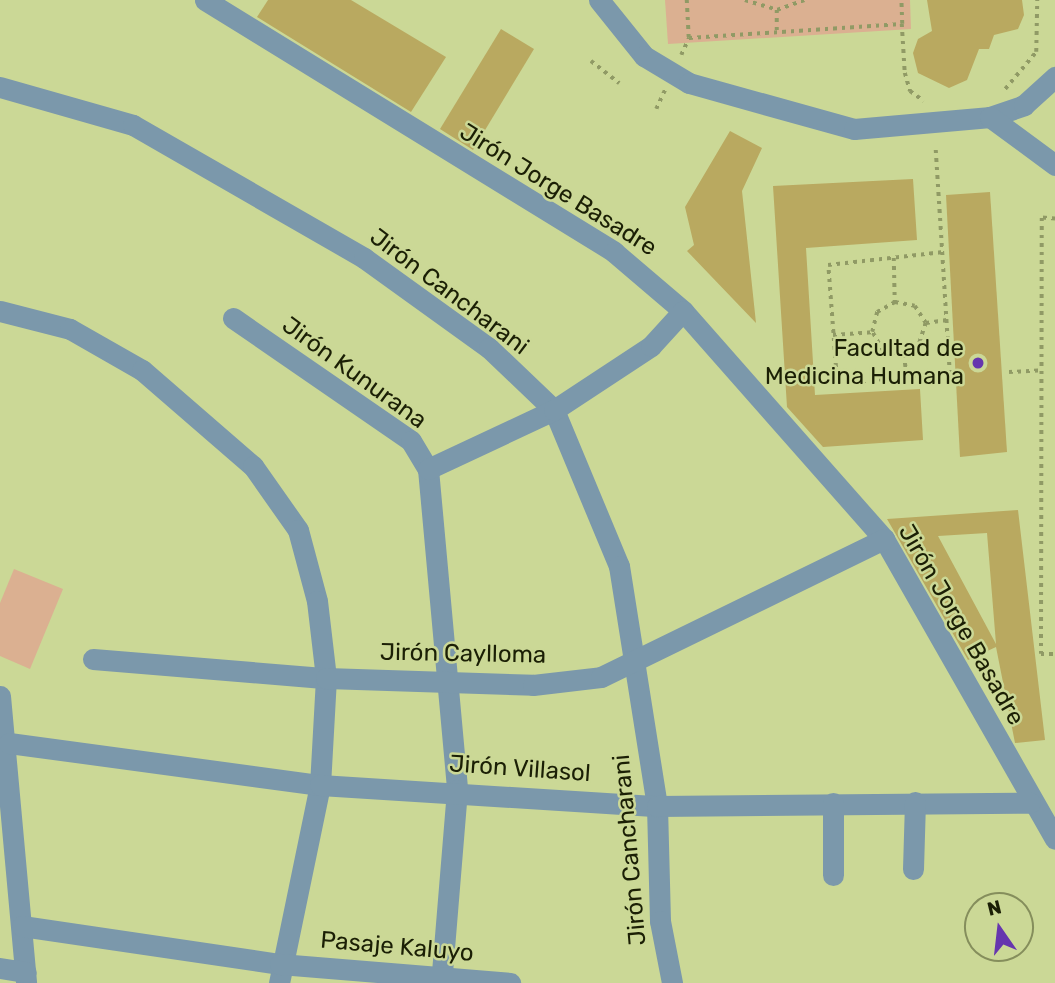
<!DOCTYPE html>
<meta charset="utf-8">
<style>
body{margin:0}
#map{position:relative;width:1055px;height:983px;overflow:hidden;background:#cbd896;font-family:Rubik,sans-serif}
div>[style]{position:absolute}
.green>*{inset:0;background:#dbb091}
.building>*{inset:0;background:#b9a960}
.path>*{height:3.5px;margin-top:-1.75px;transform-origin:0;background:repeating-linear-gradient(90deg,#909a65 0 3.5px,transparent 0 8.5px)}
.minor>*{height:21px;margin:-10.5px;padding:0 10.5px;transform-origin:10.5px;border-radius:10.5px;background:#7b98ab}
.dots>*{width:19px;height:19px;translate:-50% -50%;box-sizing:border-box;border:4px solid #cbd896;border-radius:50%}
span{translate:-50% -50%;white-space:nowrap;text-align:center;line-height:1.15;-webkit-text-stroke:5px #cbd896;paint-order:stroke}
.street-label{font-size:24px;color:#1b1f05}
.poi-label{font-size:24px;color:#1b1f05}
.right{translate:-100% -50%;text-align:right}
.north{position:absolute;left:964px;top:892px;width:70px;height:70px;box-sizing:border-box;background:#cbd896;border:2px solid #858e5c;border-radius:50%;rotate:346deg;font-size:19px;font-weight:700;line-height:28px;text-align:center;color:#1b1f05}
.north::after{content:'';display:block;margin:auto;width:24px;height:32px;background:#6636ae;clip-path:polygon(50% 0,100% 100%,50% 72%,0 100%)}
</style>
<div id="map">
<div class="green">
<i style="clip-path:polygon(665px 0,910px 0,911px 29px,668px 44px)"></i>
<i style="clip-path:polygon(14px 569px,63px 589px,30px 669px,0 656px,0 603px)"></i>
</div>
<div class="building">
<i style="clip-path:polygon(268px 0,351px 0,446px 57px,411px 112px,257px 17px)"></i>
<i style="clip-path:polygon(927px 0,1022px 0,1024px 15px,1018px 29px,994px 35px,989px 49px,979px 49px,967px 80px,949px 88px,918px 73px,913px 53px,918px 39px,932px 31px)"></i>
<i style="clip-path:polygon(501px 29px,534px 49px,473px 150px,440px 129px)"></i>
<i style="clip-path:polygon(730px 131px,762px 148px,742px 191px,756px 323px,687px 251px,694px 245px,685px 207px)"></i>
<i style="clip-path:polygon(913px 179px,917px 240px,806px 248px,815px 395px,920px 389px,923px 440px,823px 447px,787px 407px,773px 186px)"></i>
<i style="clip-path:polygon(990px 192px,1007px 452px,960px 457px,946px 195px)"></i>
<i style="clip-path:polygon(evenodd,1018px 510px,1045px 740px,1015px 743px,996px 647px,968px 660px,887px 519px,1018px 510px,987px 533px,996px 644px,938px 536px,987px 533px)"></i>
</div>
<div class="path">
<i style="left:687px;top:0;width:38px;rotate:87deg"></i>
<i style="left:689px;top:38px;width:213px;rotate:-3.8deg"></i>
<i style="left:902px;top:24px;width:24px;rotate:-92deg"></i>
<i style="left:745px;top:0;width:34px;rotate:17deg"></i>
<i style="left:777px;top:10px;width:29px;rotate:-20deg"></i>
<i style="left:777px;top:10px;width:23px;rotate:90deg"></i>
<i style="left:902px;top:24px;width:49px;rotate:86.5deg"></i>
<i style="left:905px;top:73px;width:19px;rotate:74deg"></i>
<i style="left:910px;top:91px;width:17px;rotate:36deg"></i>
<i style="left:681px;top:55px;width:19px;rotate:-65deg"></i>
<i style="left:591px;top:61px;width:36px;rotate:38deg"></i>
<i style="left:1005px;top:89px;width:48px;rotate:-50deg"></i>
<i style="left:1036px;top:52px;width:52px;rotate:-88.9deg"></i>
<i style="left:656px;top:109px;width:21px;rotate:-65deg"></i>
<i style="left:936px;top:150px;width:223px;rotate:86.4deg"></i>
<i style="left:950px;top:373px;width:114px;rotate:174.4deg"></i>
<i style="left:837px;top:384px;width:119px;rotate:-94.3deg"></i>
<i style="left:828px;top:265px;width:116px;rotate:-6.4deg"></i>
<i style="left:1055px;top:219px;width:13px;rotate:-176deg"></i>
<i style="left:1042px;top:218px;width:436px;rotate:90.1deg"></i>
<i style="left:1041px;top:654px;width:14px"></i>
<i style="left:894px;top:258px;width:44px;rotate:88.7deg"></i>
<i style="left:926px;top:323px;width:21px;rotate:-8deg"></i>
<i style="left:833px;top:335px;width:39px;rotate:-4deg"></i>
<i style="left:872px;top:332px;width:21px;rotate:-76deg"></i>
<i style="left:877px;top:312px;width:21px;rotate:-29deg"></i>
<i style="left:895px;top:302px;width:20px;rotate:11deg"></i>
<i style="left:915px;top:306px;width:20px;rotate:57deg"></i>
<i style="left:926px;top:323px;width:26px;rotate:108deg"></i>
<i style="left:918px;top:348px;width:16px;rotate:153deg"></i>
<i style="left:904px;top:355px;width:21px;rotate:-169deg"></i>
<i style="left:883px;top:351px;width:22px;rotate:-120deg"></i>
<i style="left:904px;top:355px;width:22px;rotate:82deg"></i>
<i style="left:1009px;top:372px;width:33px;rotate:-3deg"></i>
</div>
<div class="minor">
<i style="left:205px;top:0;width:480px;rotate:31.6deg"></i>
<i style="left:614px;top:252px;width:91px;rotate:40.5deg"></i>
<i style="left:683px;top:311px;width:304px;rotate:48.6deg"></i>
<i style="left:884px;top:539px;width:345px;rotate:60.3deg"></i>
<i style="left:599px;top:0;width:72px;rotate:51.2deg"></i>
<i style="left:644px;top:56px;width:52px;rotate:31deg"></i>
<i style="left:689px;top:83px;width:171px;rotate:15.6deg"></i>
<i style="left:854px;top:129px;width:137px;rotate:-5deg"></i>
<i style="left:990px;top:117px;width:36px;rotate:-19deg"></i>
<i style="left:1024px;top:105px;width:42px;rotate:-42.1deg"></i>
<i style="left:0;top:87px;width:138px;rotate:15.9deg"></i>
<i style="left:133px;top:125px;width:267px;rotate:29.9deg"></i>
<i style="left:364px;top:258px;width:154px;rotate:35.8deg"></i>
<i style="left:489px;top:348px;width:90px;rotate:43.6deg"></i>
<i style="left:554px;top:410px;width:169px;rotate:67.4deg"></i>
<i style="left:619px;top:566px;width:243px;rotate:81deg"></i>
<i style="left:657px;top:806px;width:115px;rotate:88.5deg"></i>
<i style="left:660px;top:921px;width:63px;rotate:79deg"></i>
<i style="left:990px;top:117px;width:81px;rotate:36.4deg"></i>
<i style="left:0;top:311px;width:72px;rotate:14.4deg"></i>
<i style="left:70px;top:329px;width:83px;rotate:29.7deg"></i>
<i style="left:142px;top:370px;width:147px;rotate:40.9deg"></i>
<i style="left:253px;top:466px;width:78px;rotate:54.9deg"></i>
<i style="left:298px;top:530px;width:73px;rotate:75deg"></i>
<i style="left:317px;top:601px;width:78px;rotate:83.3deg"></i>
<i style="left:326px;top:678px;width:107px;rotate:93.2deg"></i>
<i style="left:320px;top:785px;width:202px;rotate:101.7deg"></i>
<i style="left:233px;top:318px;width:216px;rotate:34.6deg"></i>
<i style="left:411px;top:441px;width:33px;rotate:59deg"></i>
<i style="left:428px;top:469px;width:322px;rotate:84.8deg"></i>
<i style="left:457px;top:790px;width:194px;rotate:94.7deg"></i>
<i style="left:428px;top:469px;width:139px;rotate:-25.1deg"></i>
<i style="left:554px;top:410px;width:116px;rotate:-33.4deg"></i>
<i style="left:651px;top:346px;width:47px;rotate:-47.6deg"></i>
<i style="left:93px;top:659px;width:234px;rotate:4.7deg"></i>
<i style="left:326px;top:678px;width:207px;rotate:1.9deg"></i>
<i style="left:533px;top:685px;width:68px;rotate:-6.7deg"></i>
<i style="left:601px;top:677px;width:315px;rotate:-26deg"></i>
<i style="left:0;top:696px;width:288px;rotate:84.8deg"></i>
<i style="left:9px;top:743px;width:314px;rotate:7.7deg"></i>
<i style="left:320px;top:785px;width:338px;rotate:3.6deg"></i>
<i style="left:657px;top:806px;width:373px;rotate:-0.5deg"></i>
<i style="left:913px;top:869px;width:67px;rotate:-88.3deg"></i>
<i style="left:833px;top:875px;width:72px;rotate:-90deg"></i>
<i style="left:22px;top:926px;width:261px;rotate:8.4deg"></i>
<i style="left:280px;top:964px;width:231px;rotate:4.7deg"></i>
<i style="left:0;top:968px;width:26px;rotate:9deg"></i>
</div>
<div class="dots">
<i style="left:978px;top:363px;background:#6636ae"></i>
</div>
<div class="street-label">
<span style="left:558px;top:190px;rotate:32deg">Jirón Jorge Basadre</span>
<span style="left:449px;top:292px;rotate:37deg">Jirón Cancharani</span>
<span style="left:354px;top:373px;rotate:36deg">Jirón Kunurana</span>
<span style="left:961px;top:625px;rotate:60deg">Jirón Jorge Basadre</span>
<span style="left:463px;top:654px;rotate:1deg">Jirón Caylloma</span>
<span style="left:520px;top:769px;rotate:4deg">Jirón Villasol</span>
<span style="left:630px;top:850px;rotate:-95deg">Jirón Cancharani</span>
<span style="left:397px;top:947px;rotate:5deg">Pasaje Kaluyo</span>
</div>
<div class="poi-label">
<span class="right" style="left:964px;top:363px">Facultad de<br>Medicina Humana</span>
</div>
<div class="north">N</div>
</div>
